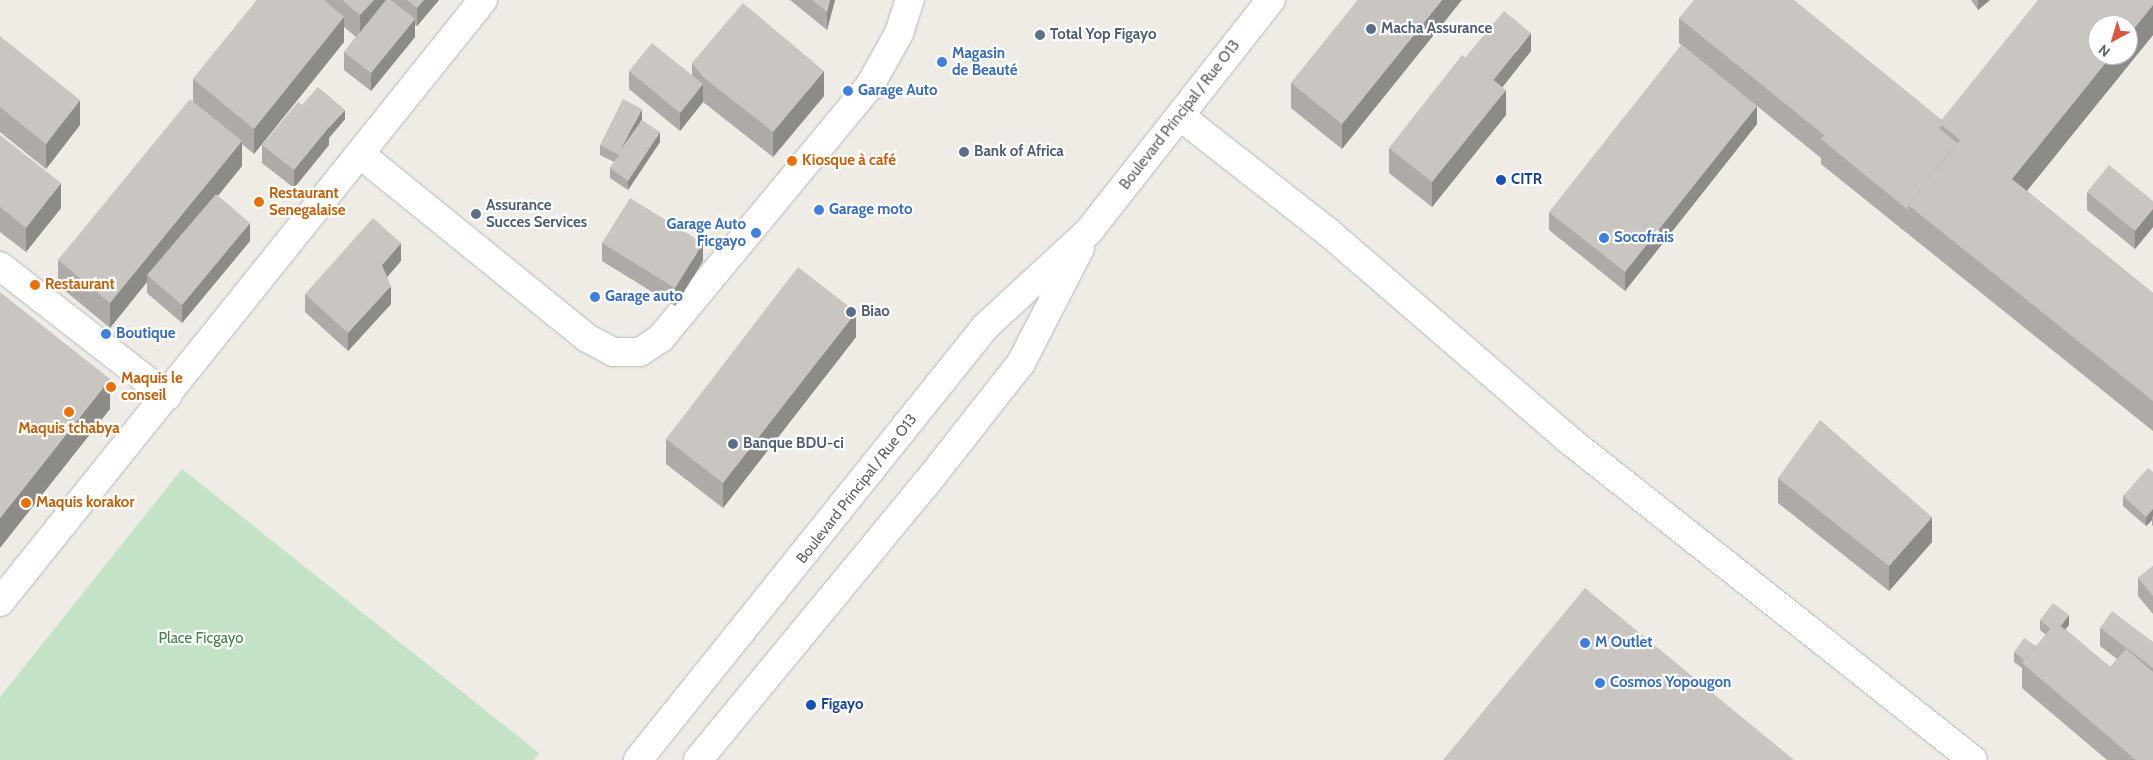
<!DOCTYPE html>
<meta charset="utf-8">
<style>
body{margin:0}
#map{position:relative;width:2153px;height:760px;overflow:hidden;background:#eeece5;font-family:Cabin,sans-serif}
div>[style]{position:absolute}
.green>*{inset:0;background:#c4e3c6}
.roads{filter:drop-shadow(0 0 1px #b5b7ba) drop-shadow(0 0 1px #b5b7ba)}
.minor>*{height:28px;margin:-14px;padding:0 14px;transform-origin:14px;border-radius:14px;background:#fff}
.secondary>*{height:28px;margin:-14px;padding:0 14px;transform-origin:14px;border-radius:14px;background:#fff}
.wall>*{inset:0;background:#adaaa7}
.shaded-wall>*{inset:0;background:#8d8b88}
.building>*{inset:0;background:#c9c6c2}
.dots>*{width:14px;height:14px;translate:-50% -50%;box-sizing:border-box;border:2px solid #fff;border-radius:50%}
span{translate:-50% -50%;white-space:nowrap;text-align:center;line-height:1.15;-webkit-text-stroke:4.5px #fff;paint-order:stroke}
.service-label{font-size:15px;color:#4e5e75;font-weight:700}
.left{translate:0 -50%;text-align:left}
.shop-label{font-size:15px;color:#366cbe;font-weight:700}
.right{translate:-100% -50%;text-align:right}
.street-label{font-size:15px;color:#5d5f64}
.food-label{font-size:15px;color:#c56008;font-weight:700}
.transit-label{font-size:15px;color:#164399;font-weight:700}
.park-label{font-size:15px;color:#3e8146}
.north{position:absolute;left:2088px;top:15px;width:50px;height:50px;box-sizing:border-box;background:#fff;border:1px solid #bebfc1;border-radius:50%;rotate:219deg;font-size:14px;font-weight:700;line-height:20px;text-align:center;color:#5d5f64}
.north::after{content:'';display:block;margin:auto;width:18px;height:22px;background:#d85741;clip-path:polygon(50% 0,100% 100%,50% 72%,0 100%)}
</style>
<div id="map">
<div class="green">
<i style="clip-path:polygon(182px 469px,539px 753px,534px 760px,0 760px,0 697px)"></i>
</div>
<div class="roads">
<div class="minor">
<i style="left:1180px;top:116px;width:188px;rotate:38.1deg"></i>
<i style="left:1328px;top:232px;width:318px;rotate:40.8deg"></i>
<i style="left:1569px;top:440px;width:515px;rotate:38.38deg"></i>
<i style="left:360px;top:154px;width:292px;rotate:39deg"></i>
<i style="left:587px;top:338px;width:30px;rotate:28deg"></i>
<i style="left:613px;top:352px;width:27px"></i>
<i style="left:640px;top:352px;width:25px;rotate:-34deg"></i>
<i style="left:661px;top:338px;width:326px;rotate:-50.4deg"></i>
<i style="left:869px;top:87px;width:62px;rotate:-60.9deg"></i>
<i style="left:899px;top:33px;width:35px;rotate:-72deg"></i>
<i style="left:0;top:266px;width:212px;rotate:37.9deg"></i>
<i style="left:0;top:602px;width:772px;rotate:-51.26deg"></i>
</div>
<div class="secondary">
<i style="left:638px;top:760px;width:555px;rotate:-51.29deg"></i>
<i style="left:985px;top:327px;width:142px;rotate:-42.7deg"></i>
<i style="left:1089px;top:231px;width:294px;rotate:-51.8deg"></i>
<i style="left:698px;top:760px;width:357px;rotate:-50.5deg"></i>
<i style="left:925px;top:485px;width:155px;rotate:-51.8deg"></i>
<i style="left:1021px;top:363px;width:129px;rotate:-62.8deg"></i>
</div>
</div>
<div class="wall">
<i style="clip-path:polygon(257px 0,439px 0,417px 26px,415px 25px,415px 37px,371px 91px,344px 70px,344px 52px,356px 37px,344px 27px,344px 42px,254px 154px,242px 144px,242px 166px,218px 196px,250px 241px,182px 323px,147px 293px,147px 282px,110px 328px,58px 285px,58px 260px,193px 101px,193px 79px)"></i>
<i style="clip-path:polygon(790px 0,835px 0,827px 30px)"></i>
<i style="clip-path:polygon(1358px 0,1342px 149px,1291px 108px,1291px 83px)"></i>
<i style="clip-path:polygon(1971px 0,1990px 0,1978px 10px)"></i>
<i style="clip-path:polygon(2153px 0,2153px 35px,2027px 191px,2153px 293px,2153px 431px,1821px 164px,1821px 158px,1757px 106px,1757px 124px,1625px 291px,1549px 230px,1549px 212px,1742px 94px,1679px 43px,1679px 18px,1942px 120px)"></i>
<i style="clip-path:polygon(0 36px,80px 125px,46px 169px,0 132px)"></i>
<i style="clip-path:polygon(1531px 51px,1502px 87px,1506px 115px,1432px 207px,1389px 173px,1389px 148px,1465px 58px)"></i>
<i style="clip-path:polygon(692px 63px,824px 96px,773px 157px,703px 102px,680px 131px,629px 89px,629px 71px,692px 75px)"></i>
<i style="clip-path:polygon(302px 105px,345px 119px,329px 138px,329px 145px,294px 188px,262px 163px,262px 145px)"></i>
<i style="clip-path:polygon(642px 119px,639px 124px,660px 142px,628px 190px,610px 178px,610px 168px,614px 162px,600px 155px,600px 145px)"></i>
<i style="clip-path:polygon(0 135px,61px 208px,26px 252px,0 232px)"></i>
<i style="clip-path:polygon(2087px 192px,2153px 201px,2153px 227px,2135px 249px,2087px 210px)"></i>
<i style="clip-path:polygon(602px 243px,703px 261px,675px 306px,602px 261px)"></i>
<i style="clip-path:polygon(401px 261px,387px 277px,391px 304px,348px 351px,305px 312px,305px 294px)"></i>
<i style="clip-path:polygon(856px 337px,723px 508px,666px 464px,666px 439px)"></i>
<i style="clip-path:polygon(2153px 472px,2153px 526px,2152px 525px,2152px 520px,2146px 526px,2123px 506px,2123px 496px)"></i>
<i style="clip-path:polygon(1778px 478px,1932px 542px,1889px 591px,1778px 503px)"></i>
<i style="clip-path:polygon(2153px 566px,2153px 614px,2138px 596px,2138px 578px)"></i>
<i style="clip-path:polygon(2040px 620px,2069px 625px,2065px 629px,2110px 667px,2117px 659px,2100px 646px,2100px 628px,2153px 642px,2153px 760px,2107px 760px,2022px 688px,2022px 668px,2014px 662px,2014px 652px,2036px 646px,2046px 635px,2040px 630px)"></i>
</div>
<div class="shaded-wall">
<i style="clip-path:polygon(374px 0,392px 0,392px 6px,360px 40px,360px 15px)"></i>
<i style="clip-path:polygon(424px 0,439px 0,417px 26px,417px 8px)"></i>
<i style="clip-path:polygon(830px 0,835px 0,827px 30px,827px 12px)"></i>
<i style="clip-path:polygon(1442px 0,1462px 0,1342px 149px,1342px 124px)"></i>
<i style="clip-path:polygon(1978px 0,1990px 0,1978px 10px)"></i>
<i style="clip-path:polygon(2153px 5px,2153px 35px,2012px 209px,2012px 179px,2112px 55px,2128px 55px,2128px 36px)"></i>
<i style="clip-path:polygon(344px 17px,344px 42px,254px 154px,254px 129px)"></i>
<i style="clip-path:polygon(415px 19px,415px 37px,371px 91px,371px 73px)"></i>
<i style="clip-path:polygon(1531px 33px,1531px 51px,1490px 103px,1490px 85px)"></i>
<i style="clip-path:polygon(824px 71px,824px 96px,773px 157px,773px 132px)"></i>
<i style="clip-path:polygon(703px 84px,703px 102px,680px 131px,680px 113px)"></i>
<i style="clip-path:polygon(1506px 90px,1506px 115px,1432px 207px,1432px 182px)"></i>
<i style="clip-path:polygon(80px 100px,80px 125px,46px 169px,46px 144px)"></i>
<i style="clip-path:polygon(1757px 106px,1757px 124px,1625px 291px,1625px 272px)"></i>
<i style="clip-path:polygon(642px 109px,642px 119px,621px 159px,621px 149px)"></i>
<i style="clip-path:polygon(345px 110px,345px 119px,329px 138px,329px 145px,294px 188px,294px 170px,329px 127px)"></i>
<i style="clip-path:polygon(660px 132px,660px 142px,628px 190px,628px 181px)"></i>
<i style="clip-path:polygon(242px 141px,242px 166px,150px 278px,147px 275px,147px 282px,110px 328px,110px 303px)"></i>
<i style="clip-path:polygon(61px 183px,61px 208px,26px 252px,26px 228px)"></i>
<i style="clip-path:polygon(2153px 209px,2153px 227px,2135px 249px,2135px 231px)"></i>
<i style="clip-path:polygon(250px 223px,250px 241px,182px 323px,182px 305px)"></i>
<i style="clip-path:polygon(401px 243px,401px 261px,382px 283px,382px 265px)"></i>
<i style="clip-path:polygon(703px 243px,703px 261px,675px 306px,675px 288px)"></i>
<i style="clip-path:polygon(391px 286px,391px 304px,348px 351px,348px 333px)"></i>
<i style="clip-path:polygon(856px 312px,856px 337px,723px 508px,723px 483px)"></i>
<i style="clip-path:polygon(110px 379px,110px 409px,0 548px,0 518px)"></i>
<i style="clip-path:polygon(2153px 509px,2153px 517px,2152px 516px,2152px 520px,2146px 526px,2146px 517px)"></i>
<i style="clip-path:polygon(1932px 517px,1932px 542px,1889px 591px,1889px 566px)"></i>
<i style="clip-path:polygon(2069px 615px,2069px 625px,2055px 642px,2055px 632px)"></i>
</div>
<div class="building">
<i style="clip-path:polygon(257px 0,324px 0,344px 17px,254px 129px,193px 79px)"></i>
<i style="clip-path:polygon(342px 0,374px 0,360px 15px)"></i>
<i style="clip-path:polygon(386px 0,391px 0,415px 19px,371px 73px,344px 52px)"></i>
<i style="clip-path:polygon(407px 0,424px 0,417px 8px)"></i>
<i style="clip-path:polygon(812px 0,830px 0,827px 12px)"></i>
<i style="clip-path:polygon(1358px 0,1442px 0,1342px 124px,1291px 83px)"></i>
<i style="clip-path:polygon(1694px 0,1794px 0,1942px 120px,1939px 123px,1942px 125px,1939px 128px,1957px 143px,1908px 205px,1908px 210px,1821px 139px,1824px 135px,1679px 18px)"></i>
<i style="clip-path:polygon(2038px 0,2153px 0,2153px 5px,2128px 36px,2128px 25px,2098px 25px,2098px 55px,2112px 55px,2012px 179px,2153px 293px,2153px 401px,1908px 205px,1960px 140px,1939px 123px)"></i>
<i style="clip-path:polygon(743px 3px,824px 71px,773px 132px,703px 77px,692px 63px)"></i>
<i style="clip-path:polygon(1504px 11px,1531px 33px,1493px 80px,1465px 58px)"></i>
<i style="clip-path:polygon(0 36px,80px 100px,46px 144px,0 107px)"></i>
<i style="clip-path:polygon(652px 43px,703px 84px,680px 113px,629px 71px)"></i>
<i style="clip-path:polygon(1681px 45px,1757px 106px,1625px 272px,1549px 212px)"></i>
<i style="clip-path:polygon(1462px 55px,1506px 90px,1432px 182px,1389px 148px)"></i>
<i style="clip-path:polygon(318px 87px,345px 110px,329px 128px,329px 127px,302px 105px)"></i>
<i style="clip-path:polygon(190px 99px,242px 141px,110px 303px,58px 260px)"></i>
<i style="clip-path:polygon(623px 99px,642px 109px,621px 149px,642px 120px,660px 132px,628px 181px,610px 168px,619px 155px,600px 145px)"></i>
<i style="clip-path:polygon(298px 102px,329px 127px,294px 170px,262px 145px)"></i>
<i style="clip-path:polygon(0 135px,61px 183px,26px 228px,0 207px)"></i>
<i style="clip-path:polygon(2109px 165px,2153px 201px,2153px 209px,2135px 231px,2087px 192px)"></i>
<i style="clip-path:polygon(216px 194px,250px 223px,182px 305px,147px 275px)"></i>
<i style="clip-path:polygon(630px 198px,703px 243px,675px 288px,602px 243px)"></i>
<i style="clip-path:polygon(373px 218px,401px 243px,382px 265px,391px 286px,348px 333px,305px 294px)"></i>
<i style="clip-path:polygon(798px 267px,856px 312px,723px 483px,666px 439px)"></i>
<i style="clip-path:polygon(0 292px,110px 379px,0 518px)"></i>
<i style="clip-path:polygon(1820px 420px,1932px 517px,1889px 566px,1778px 478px)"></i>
<i style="clip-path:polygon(2148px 468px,2153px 472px,2153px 509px,2146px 517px,2123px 496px)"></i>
<i style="clip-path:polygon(2153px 566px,2153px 596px,2138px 578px)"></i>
<i style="clip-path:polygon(1585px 588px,1794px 760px,1443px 760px)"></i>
<i style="clip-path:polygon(2053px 603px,2069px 615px,2061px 626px,2056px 622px,2051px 629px,2040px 620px)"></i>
<i style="clip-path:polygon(2112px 611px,2153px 642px,2153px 668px,2100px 628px)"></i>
<i style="clip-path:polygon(2056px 622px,2110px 667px,2126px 649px,2153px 672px,2153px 760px,2136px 760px,2022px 663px)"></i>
<i style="clip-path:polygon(2024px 638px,2036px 646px,2024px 660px,2014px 652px)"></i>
</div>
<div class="dots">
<i style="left:1371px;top:29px;background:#5c6f8a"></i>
<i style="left:1040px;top:35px;background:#5c6f8a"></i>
<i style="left:942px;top:62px;background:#3f7fe0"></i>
<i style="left:848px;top:91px;background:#3f7fe0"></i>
<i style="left:964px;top:152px;background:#5c6f8a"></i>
<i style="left:792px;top:161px;background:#e8710a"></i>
<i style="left:1501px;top:180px;background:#1a4fb4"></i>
<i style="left:259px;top:202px;background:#e8710a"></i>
<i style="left:819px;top:210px;background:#3f7fe0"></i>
<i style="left:476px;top:214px;background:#5c6f8a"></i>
<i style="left:756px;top:233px;background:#3f7fe0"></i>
<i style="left:1604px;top:238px;background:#3f7fe0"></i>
<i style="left:35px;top:285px;background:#e8710a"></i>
<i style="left:595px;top:297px;background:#3f7fe0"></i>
<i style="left:851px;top:312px;background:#5c6f8a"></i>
<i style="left:106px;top:334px;background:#3f7fe0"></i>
<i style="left:111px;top:387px;background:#e8710a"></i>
<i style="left:69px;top:412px;background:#e8710a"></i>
<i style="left:733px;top:444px;background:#5c6f8a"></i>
<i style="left:26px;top:503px;background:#e8710a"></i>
<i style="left:1585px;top:643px;background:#3f7fe0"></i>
<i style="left:1600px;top:683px;background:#3f7fe0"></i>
<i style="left:811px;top:705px;background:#1a4fb4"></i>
</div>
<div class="service-label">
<span class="left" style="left:1381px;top:29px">Macha Assurance</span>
<span class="left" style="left:1050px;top:35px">Total Yop Figayo</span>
<span class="left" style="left:974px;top:152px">Bank of Africa</span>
<span class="left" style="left:486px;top:214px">Assurance<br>Succes Services</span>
<span class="left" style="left:861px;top:312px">Biao</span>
<span class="left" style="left:743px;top:444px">Banque BDU-ci</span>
</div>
<div class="shop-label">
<span class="left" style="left:952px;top:62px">Magasin<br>de Beauté</span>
<span class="left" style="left:858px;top:91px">Garage Auto</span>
<span class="left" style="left:829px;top:210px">Garage moto</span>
<span class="right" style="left:746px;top:233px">Garage Auto<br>Ficgayo</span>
<span class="left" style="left:1614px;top:238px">Socofrais</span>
<span class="left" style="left:605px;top:297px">Garage auto</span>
<span class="left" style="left:116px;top:334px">Boutique</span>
<span class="left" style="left:1595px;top:643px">M Outlet</span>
<span class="left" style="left:1610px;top:683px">Cosmos Yopougon</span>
</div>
<div class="street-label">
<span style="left:1180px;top:115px;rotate:-52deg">Boulevard Principal / Rue O13</span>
<span style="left:857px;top:489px;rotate:-52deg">Boulevard Principal / Rue O13</span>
</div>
<div class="food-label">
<span class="left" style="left:802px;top:161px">Kiosque à café</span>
<span class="left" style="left:269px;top:202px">Restaurant<br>Senegalaise</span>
<span class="left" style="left:45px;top:285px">Restaurant</span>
<span class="left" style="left:121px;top:387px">Maquis le<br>conseil</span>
<span style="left:69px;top:429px">Maquis tchabya</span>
<span class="left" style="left:36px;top:503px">Maquis korakor</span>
</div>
<div class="transit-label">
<span class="left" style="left:1511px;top:180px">CITR</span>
<span class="left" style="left:821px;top:705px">Figayo</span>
</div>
<div class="park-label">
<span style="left:201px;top:639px">Place Ficgayo</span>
</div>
<div class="north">N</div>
</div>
